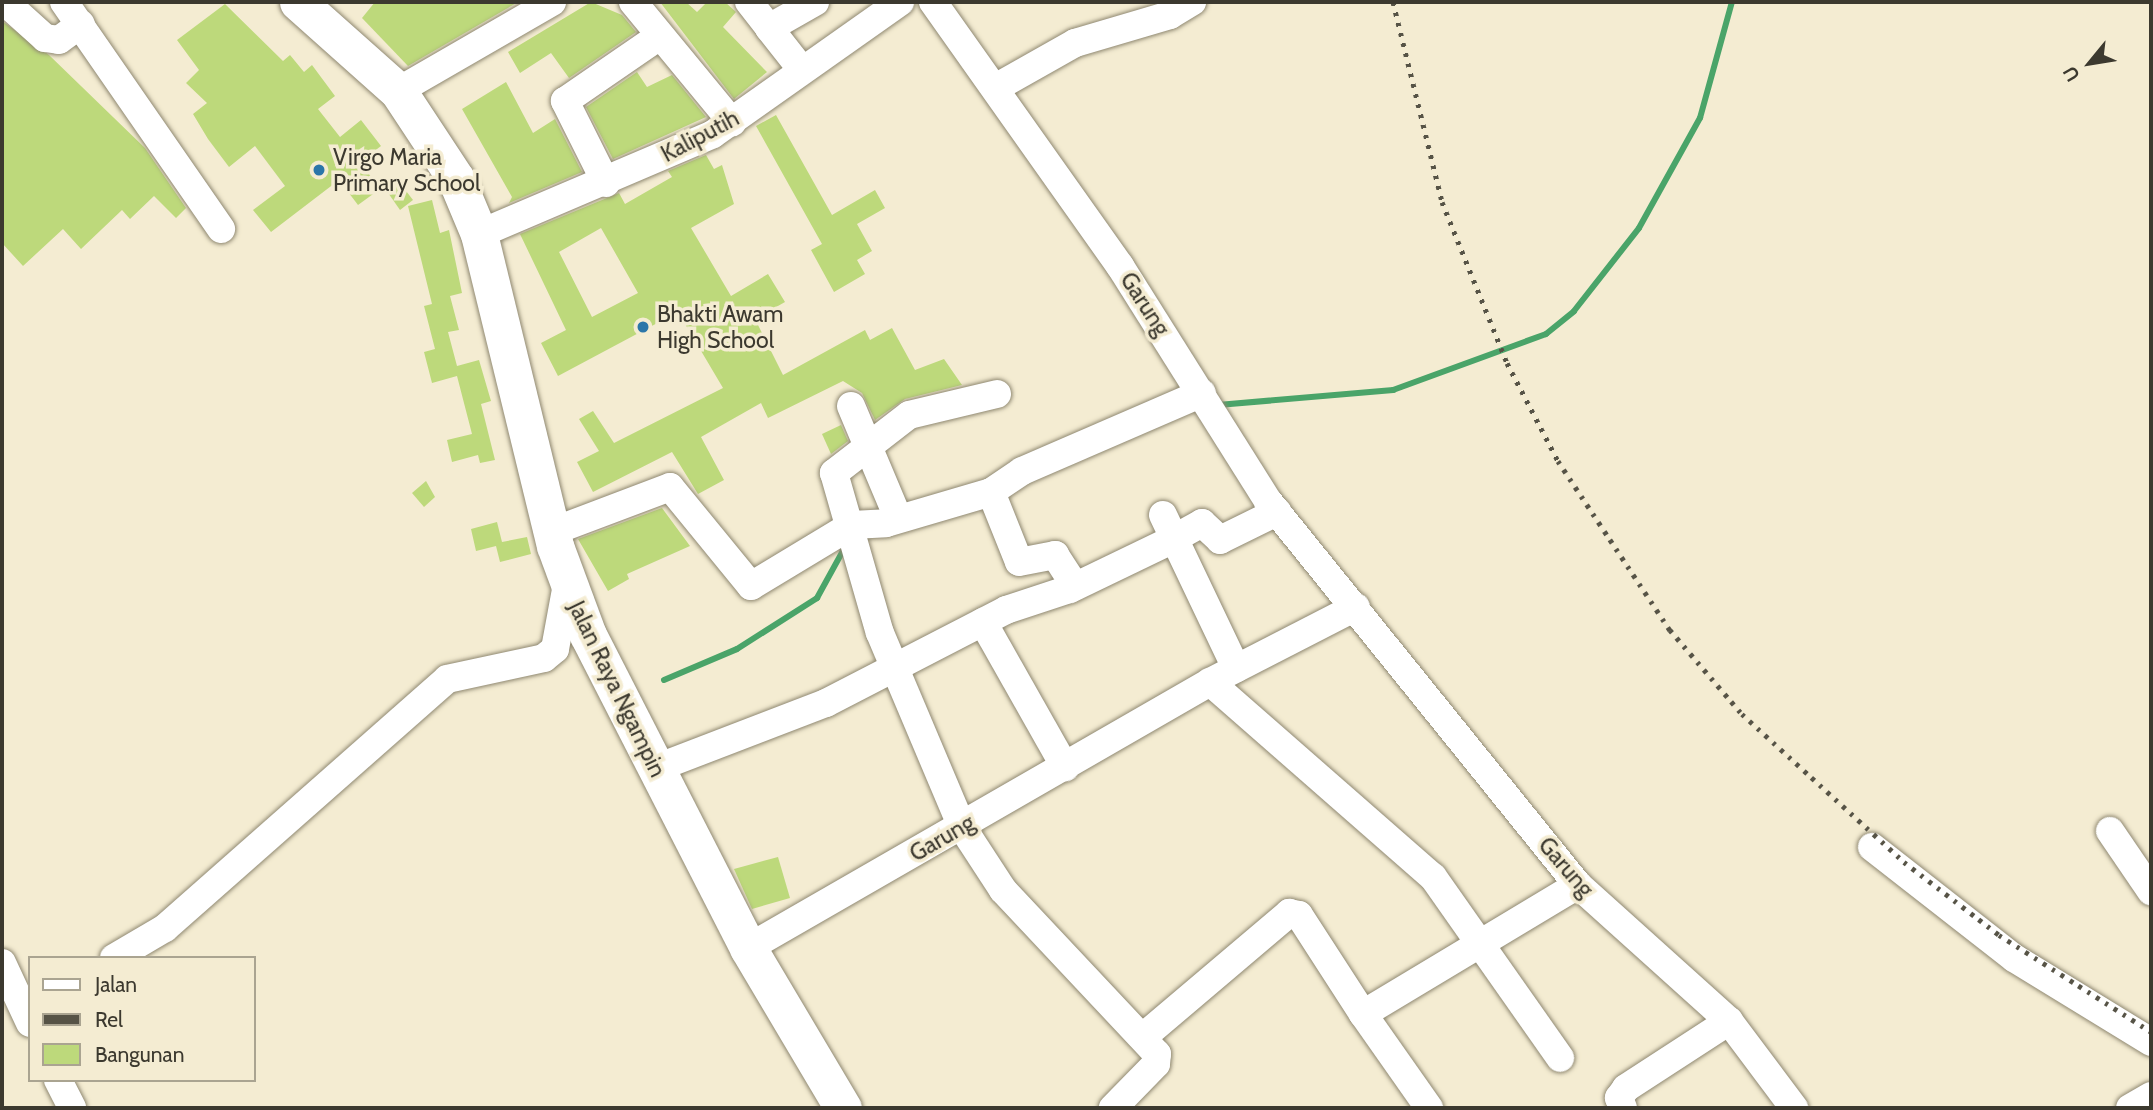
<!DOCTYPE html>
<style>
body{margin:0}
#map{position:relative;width:2153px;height:1110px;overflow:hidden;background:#f4ecd2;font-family:Cabin,sans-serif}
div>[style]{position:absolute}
.stream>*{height:6px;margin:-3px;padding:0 3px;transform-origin:3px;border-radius:3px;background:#4aa469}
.building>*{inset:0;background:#bdd97b}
.roads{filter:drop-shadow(0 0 2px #8f8871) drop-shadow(0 0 2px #8f8871)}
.minor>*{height:28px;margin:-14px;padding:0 14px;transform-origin:14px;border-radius:14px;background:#fff}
.major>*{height:37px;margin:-18.5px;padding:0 18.5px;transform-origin:18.5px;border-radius:18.5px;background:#fff}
.rail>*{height:5px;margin-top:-2.5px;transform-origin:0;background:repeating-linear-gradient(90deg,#565346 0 3.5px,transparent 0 10.5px)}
.dots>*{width:19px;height:19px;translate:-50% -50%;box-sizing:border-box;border:4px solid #f4ecd2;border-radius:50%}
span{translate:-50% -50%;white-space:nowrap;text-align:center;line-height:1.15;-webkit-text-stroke:7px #f4ecd2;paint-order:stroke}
.street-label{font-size:23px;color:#3c392f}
.poi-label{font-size:23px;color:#3c392f}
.left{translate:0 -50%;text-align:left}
.frame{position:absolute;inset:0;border:4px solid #3c392f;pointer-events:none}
.legend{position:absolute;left:28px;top:956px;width:228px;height:126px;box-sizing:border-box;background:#f4ecd2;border:2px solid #aaa491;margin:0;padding:9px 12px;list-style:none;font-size:21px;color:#3c392f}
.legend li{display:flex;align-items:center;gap:14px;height:35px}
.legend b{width:35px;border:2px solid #aaa491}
.north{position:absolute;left:2055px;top:28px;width:70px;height:70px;-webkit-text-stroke:5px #f4ecd2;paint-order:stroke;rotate:240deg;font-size:19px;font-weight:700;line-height:28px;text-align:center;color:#3c392f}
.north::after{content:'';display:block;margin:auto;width:24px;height:32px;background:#3c392f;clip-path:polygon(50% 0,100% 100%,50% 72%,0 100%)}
</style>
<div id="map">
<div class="stream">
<i style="left:1218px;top:405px;width:176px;rotate:-4.9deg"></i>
<i style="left:1393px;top:390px;width:163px;rotate:-20.1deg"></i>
<i style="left:1546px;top:334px;width:36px;rotate:-39deg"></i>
<i style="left:1574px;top:311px;width:105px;rotate:-51.9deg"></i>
<i style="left:1639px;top:228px;width:126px;rotate:-61deg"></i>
<i style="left:1700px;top:118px;width:120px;rotate:-74.6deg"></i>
<i style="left:664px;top:680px;width:79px;rotate:-23deg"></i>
<i style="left:737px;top:649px;width:95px;rotate:-32.5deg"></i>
<i style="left:817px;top:598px;width:58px;rotate:-61.2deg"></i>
</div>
<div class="building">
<i style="clip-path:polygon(375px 2px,518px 2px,408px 66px,362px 18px)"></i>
<i style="clip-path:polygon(591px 2px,622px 15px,636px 32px,569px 78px,551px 53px,520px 73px,508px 52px)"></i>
<i style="clip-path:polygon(660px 2px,686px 2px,697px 12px,707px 2px,725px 2px,736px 12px,723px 27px,767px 72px,734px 99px)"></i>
<i style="clip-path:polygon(225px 4px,283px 61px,290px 55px,304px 72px,312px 65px,335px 96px,318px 109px,340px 137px,361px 120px,381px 146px,360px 162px,380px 189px,358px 205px,339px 180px,271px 232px,253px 210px,285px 186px,255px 146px,229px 167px,208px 139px,193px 114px,207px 103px,186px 83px,199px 70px,177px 40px)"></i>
<i style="clip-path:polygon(2px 21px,49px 55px,145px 148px,186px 208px,176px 218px,154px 196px,130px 219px,122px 210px,81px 249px,63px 229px,23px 266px,2px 243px)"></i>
<i style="clip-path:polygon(637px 72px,647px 87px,672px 75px,706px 117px,613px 159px,586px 107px)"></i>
<i style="clip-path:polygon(506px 82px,533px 133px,555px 119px,582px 172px,509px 203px,512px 197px,462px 109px)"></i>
<i style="clip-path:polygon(776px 115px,832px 215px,875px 190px,885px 208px,857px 224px,872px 251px,857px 260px,865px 274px,834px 292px,811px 250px,822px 244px,756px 126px)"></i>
<i style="clip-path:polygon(evenodd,706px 155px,714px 169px,722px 165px,734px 204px,691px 228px,731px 296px,768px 274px,785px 302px,755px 319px,783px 375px,865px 330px,870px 340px,892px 328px,915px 370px,944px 359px,962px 385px,905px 399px,875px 420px,862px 393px,843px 381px,768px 418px,761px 403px,701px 437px,724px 480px,698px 494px,672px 452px,593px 492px,577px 462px,599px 451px,579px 419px,593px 411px,614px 443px,723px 388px,678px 312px,558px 376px,541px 343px,566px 330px,520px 234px,619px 193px,625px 204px,672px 177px,668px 171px,706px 155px,601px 228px,638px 293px,592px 317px,559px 252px,601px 228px)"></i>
<i style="clip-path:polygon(396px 178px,413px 200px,400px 210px,384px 187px)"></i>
<i style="clip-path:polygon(432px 200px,440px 233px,449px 230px,462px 293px,450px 296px,459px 330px,448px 332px,457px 366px,479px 360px,491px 401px,481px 404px,495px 460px,480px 463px,478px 455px,452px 462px,447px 440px,472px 434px,457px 376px,432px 383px,424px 352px,435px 349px,424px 306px,432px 304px,408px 206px)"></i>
<i style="clip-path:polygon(841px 425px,848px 441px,831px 454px,822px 434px)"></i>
<i style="clip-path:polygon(426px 481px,435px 497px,424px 507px,412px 493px)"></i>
<i style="clip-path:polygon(662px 508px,690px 546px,627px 574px,629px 579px,608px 591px,578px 539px)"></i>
<i style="clip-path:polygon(497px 522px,502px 542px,527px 537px,531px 554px,500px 562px,496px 546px,476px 551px,471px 529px)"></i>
<i style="clip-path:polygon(778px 857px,790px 898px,752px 909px,734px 869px)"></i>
</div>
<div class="roads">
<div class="minor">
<i style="left:5px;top:2px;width:54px;rotate:42deg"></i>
<i style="left:45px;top:38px;width:14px;rotate:8deg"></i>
<i style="left:59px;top:40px;width:27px;rotate:-36deg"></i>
<i style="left:64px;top:2px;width:276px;rotate:55.3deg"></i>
<i style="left:633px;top:2px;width:156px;rotate:50.5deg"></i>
<i style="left:749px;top:2px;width:33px;rotate:52deg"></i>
<i style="left:769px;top:28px;width:53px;rotate:-29.5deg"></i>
<i style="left:933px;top:2px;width:324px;rotate:54.7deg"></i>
<i style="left:1120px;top:266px;width:278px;rotate:57.8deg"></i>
<i style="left:1268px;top:501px;width:494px;rotate:51.1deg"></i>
<i style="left:1578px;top:885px;width:203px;rotate:42deg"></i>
<i style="left:1729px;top:1021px;width:109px;rotate:53.2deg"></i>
<i style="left:769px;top:28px;width:53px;rotate:51.8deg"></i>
<i style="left:997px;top:87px;width:90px;rotate:-29.4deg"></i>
<i style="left:1075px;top:43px;width:99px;rotate:-16.4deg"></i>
<i style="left:1170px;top:15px;width:26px;rotate:-31deg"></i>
<i style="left:398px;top:91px;width:178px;rotate:-30deg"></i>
<i style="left:606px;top:183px;width:92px;rotate:-116.6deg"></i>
<i style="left:565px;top:101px;width:113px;rotate:-34.5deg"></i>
<i style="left:479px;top:234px;width:254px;rotate:-23.1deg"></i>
<i style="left:713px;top:134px;width:229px;rotate:-35.2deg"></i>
<i style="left:997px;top:394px;width:90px;rotate:166.6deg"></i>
<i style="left:909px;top:415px;width:95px;rotate:142.3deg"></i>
<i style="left:834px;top:473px;width:166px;rotate:74deg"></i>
<i style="left:880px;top:633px;width:211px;rotate:67.1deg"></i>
<i style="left:962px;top:827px;width:75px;rotate:56.9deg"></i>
<i style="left:1003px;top:890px;width:225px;rotate:46.8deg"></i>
<i style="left:1157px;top:1054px;width:10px;rotate:96deg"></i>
<i style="left:1156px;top:1064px;width:62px;rotate:134.3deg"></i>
<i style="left:851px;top:406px;width:121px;rotate:67.2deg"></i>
<i style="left:991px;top:492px;width:75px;rotate:68.2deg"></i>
<i style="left:1019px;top:562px;width:37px;rotate:-11deg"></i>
<i style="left:1055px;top:555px;width:37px;rotate:57deg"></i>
<i style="left:1163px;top:515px;width:170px;rotate:64.5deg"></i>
<i style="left:551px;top:532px;width:127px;rotate:-20.7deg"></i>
<i style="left:670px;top:487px;width:128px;rotate:50.7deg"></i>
<i style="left:751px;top:586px;width:118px;rotate:-31.1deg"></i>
<i style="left:852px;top:525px;width:34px;rotate:-3deg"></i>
<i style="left:886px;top:523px;width:109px;rotate:-16.4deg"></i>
<i style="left:991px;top:492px;width:37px;rotate:-34deg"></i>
<i style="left:1022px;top:471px;width:196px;rotate:-23.4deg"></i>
<i style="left:1175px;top:538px;width:31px;rotate:-29deg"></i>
<i style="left:1202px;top:523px;width:25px;rotate:43deg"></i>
<i style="left:1220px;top:540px;width:64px;rotate:-26.2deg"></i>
<i style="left:983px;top:622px;width:167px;rotate:60.5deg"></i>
<i style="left:1210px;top:682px;width:296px;rotate:41.2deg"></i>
<i style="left:1433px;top:877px;width:221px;rotate:54.9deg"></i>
<i style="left:654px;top:769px;width:184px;rotate:-21deg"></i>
<i style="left:826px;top:703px;width:203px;rotate:-27.3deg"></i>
<i style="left:1006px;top:610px;width:67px;rotate:-18.2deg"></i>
<i style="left:1070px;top:589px;width:113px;rotate:-25.7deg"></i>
<i style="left:2110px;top:831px;width:73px;rotate:55.7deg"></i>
<i style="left:1872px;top:847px;width:180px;rotate:38deg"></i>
<i style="left:2014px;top:958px;width:161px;rotate:31.5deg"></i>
<i style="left:748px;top:948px;width:533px;rotate:-29.93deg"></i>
<i style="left:1210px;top:682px;width:164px;rotate:-27.2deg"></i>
<i style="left:114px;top:958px;width:59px;rotate:-30.5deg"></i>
<i style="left:165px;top:928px;width:376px;rotate:-41.4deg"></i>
<i style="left:447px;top:679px;width:99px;rotate:-12.2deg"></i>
<i style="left:544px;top:658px;width:14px;rotate:-39deg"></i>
<i style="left:555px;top:649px;width:66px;rotate:-79.5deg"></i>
<i style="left:2px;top:963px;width:66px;rotate:65deg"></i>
<i style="left:1363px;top:1014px;width:115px;rotate:54.9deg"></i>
<i style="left:1143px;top:1037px;width:192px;rotate:-40.3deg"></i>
<i style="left:1289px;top:913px;width:10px;rotate:11deg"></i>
<i style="left:1299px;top:915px;width:118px;rotate:57.1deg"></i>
<i style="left:1363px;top:1014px;width:251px;rotate:-31deg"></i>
<i style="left:58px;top:1080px;width:31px;rotate:63deg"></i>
<i style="left:1623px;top:1108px;width:11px;rotate:-112deg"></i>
<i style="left:1619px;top:1098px;width:12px;rotate:-55deg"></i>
<i style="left:1626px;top:1088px;width:123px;rotate:-33deg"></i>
<i style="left:2130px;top:1108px;width:24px;rotate:-30deg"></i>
</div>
<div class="major">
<i style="left:298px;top:2px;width:134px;rotate:41.7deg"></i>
<i style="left:398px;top:91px;width:105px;rotate:56.6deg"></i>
<i style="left:456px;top:179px;width:60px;rotate:67.3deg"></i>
<i style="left:479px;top:234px;width:321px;rotate:76.3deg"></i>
<i style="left:555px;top:546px;width:95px;rotate:69.7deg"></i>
<i style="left:588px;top:635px;width:352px;rotate:62.9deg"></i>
<i style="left:748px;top:948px;width:186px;rotate:59.3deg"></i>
</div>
</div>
<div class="rail">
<i style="left:1393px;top:2px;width:206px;rotate:76.2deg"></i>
<i style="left:1442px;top:202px;width:174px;rotate:68deg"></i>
<i style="left:1507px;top:363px;width:110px;rotate:62.5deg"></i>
<i style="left:1558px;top:461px;width:203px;rotate:56.5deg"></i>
<i style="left:1670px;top:630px;width:111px;rotate:49.4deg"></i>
<i style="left:1742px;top:714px;width:219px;rotate:42.4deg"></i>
<i style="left:1904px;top:862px;width:120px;rotate:37.5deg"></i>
<i style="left:1999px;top:935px;width:180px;rotate:32.5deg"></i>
</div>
<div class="dots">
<i style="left:319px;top:170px;background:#2b76a9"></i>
<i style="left:643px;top:327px;background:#2b76a9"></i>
</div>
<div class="street-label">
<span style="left:700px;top:136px;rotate:-28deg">Kaliputih</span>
<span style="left:1145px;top:304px;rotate:57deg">Garung</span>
<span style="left:617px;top:689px;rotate:64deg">Jalan Raya Ngampin</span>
<span style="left:942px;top:838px;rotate:-30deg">Garung</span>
<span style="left:1566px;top:867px;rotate:49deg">Garung</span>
</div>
<div class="poi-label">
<span class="left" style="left:333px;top:170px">Virgo Maria<br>Primary School</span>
<span class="left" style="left:657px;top:327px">Bhakti Awam<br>High School</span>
</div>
<div class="frame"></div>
<ul class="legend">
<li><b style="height:9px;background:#fff"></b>Jalan</li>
<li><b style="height:9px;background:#565346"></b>Rel</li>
<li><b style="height:19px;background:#bdd97b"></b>Bangunan</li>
</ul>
<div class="north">U</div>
</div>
